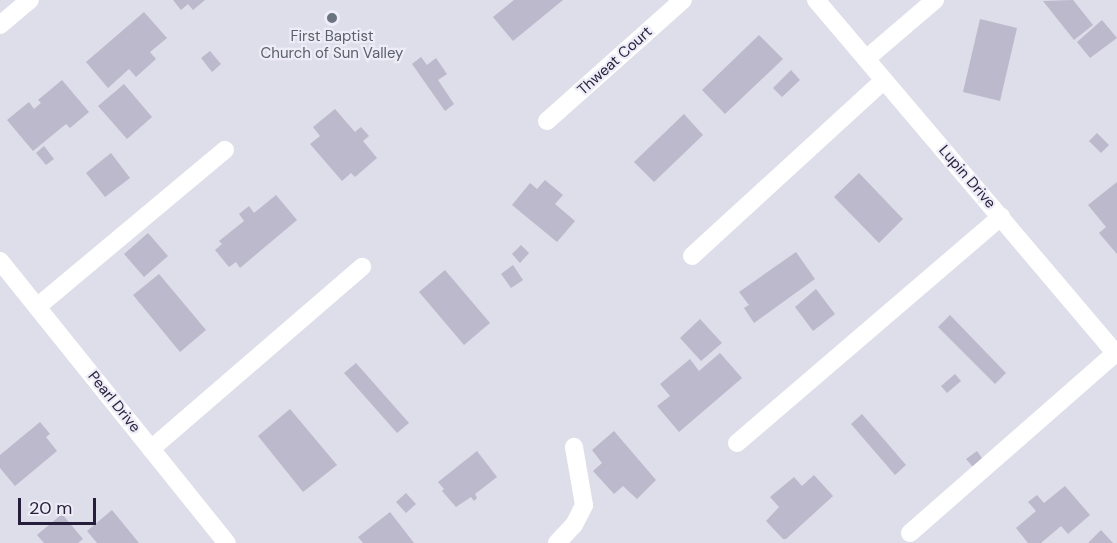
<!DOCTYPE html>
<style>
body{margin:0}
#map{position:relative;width:1117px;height:543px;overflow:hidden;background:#deddea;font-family:"DM Sans",sans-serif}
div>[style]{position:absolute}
.building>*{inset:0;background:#bbb9cb}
.minor>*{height:18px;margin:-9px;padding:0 9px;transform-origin:9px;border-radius:9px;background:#fff}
.dots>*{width:16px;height:16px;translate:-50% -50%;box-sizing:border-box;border:3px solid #eeedf7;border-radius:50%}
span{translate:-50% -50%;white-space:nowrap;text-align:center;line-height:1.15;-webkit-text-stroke:4.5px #eeedf7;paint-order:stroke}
.worship-label{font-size:15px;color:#5b616d}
.street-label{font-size:15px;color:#261e3a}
.scale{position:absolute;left:18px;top:498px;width:78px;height:27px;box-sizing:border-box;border:3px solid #261e3a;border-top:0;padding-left:8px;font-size:18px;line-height:21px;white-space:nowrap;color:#261e3a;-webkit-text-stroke:4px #eeedf7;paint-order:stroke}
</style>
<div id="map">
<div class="building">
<i style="clip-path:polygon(173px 0,205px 0,193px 10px,188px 4px,181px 10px)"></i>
<i style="clip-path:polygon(514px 0,563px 0,513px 41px,493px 17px)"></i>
<i style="clip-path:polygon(1073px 0,1093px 25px,1074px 40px,1043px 1px)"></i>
<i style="clip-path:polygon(144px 12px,167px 38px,150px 52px,156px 59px,136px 77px,129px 69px,108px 88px,86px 62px)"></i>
<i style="clip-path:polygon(980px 19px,1017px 28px,1000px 101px,963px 92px)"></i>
<i style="clip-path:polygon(1102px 20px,1117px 38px,1090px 58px,1077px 42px)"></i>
<i style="clip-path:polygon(759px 35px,783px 59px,725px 114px,702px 90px)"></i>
<i style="clip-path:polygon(210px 51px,221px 64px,212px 72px,201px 58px)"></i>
<i style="clip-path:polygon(421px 57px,427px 65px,436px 58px,447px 74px,438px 80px,454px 104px,445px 111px,412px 64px)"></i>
<i style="clip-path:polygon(791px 70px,800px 80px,782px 97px,773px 88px)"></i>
<i style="clip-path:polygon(62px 80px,89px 112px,70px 128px,66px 124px,33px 151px,7px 120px,29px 102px,34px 109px,41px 103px,38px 100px)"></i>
<i style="clip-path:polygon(124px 84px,152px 117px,127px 139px,98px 106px)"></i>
<i style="clip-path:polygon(335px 109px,355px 132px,361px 127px,369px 136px,363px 141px,377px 158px,355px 177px,351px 173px,342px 181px,310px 144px,320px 136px,313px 127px)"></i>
<i style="clip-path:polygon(684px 114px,703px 135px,654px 182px,634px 162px)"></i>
<i style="clip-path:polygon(1097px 133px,1109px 145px,1101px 153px,1089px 141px)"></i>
<i style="clip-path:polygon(44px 146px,54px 159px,46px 165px,36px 153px)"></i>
<i style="clip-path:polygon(111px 153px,130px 178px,105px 197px,86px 173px)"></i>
<i style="clip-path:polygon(859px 173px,903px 219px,879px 243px,834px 197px)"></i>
<i style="clip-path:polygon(545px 180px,563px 195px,555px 204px,575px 221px,557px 242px,512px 205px,530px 183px,537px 189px)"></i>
<i style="clip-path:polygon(1117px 182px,1117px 254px,1099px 233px,1106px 227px,1088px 205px)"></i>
<i style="clip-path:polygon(276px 195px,297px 220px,240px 268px,236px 262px,229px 267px,215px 250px,222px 244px,219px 241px,244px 221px,239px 214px,249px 206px,254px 213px)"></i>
<i style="clip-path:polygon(148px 233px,168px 256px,144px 277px,124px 254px)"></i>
<i style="clip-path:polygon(521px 245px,529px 253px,520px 263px,512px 254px)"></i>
<i style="clip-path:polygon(796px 252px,815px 279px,754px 323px,744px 308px,749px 305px,739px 292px)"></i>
<i style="clip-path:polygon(513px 265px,523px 280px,511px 288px,501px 274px)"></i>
<i style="clip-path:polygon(445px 270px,490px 323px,464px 345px,419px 292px)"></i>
<i style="clip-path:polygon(159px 274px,206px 330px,180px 352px,133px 295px)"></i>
<i style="clip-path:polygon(816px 289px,835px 314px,813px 331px,795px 307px)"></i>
<i style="clip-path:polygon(950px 315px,1006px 373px,995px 384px,938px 327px)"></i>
<i style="clip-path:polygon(700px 319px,722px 343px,701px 361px,680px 338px)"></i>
<i style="clip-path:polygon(720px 353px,742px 378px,679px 432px,657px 406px,670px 396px,660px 384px,690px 359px,699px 371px)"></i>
<i style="clip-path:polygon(356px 363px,409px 423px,397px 433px,344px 373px)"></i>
<i style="clip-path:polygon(955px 374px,961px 381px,947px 393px,941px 386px)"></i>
<i style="clip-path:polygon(290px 409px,337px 465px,303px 492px,258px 436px)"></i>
<i style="clip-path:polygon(862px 414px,906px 465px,895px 475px,851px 424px)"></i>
<i style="clip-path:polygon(40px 422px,50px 434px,46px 437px,57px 451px,15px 486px,0 468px,0 455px)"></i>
<i style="clip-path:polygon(614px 431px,656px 480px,637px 499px,623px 486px,614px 494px,593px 471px,602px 463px,592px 450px)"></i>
<i style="clip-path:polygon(477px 451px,497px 477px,475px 494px,477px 498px,474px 501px,471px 497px,456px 507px,442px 491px,444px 489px,438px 482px)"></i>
<i style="clip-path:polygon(977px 451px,984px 461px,974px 468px,966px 459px)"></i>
<i style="clip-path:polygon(814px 475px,833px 496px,786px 539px,783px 539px,766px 521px,779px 507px,770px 497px,794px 477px,802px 486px)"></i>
<i style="clip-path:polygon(1065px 486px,1090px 515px,1068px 534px,1061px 526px,1041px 543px,1028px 543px,1016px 528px,1036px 511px,1028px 502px,1037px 495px,1044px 503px)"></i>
<i style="clip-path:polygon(406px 493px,416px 504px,406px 513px,396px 502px)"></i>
<i style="clip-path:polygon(112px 510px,139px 543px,97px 543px,87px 531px)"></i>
<i style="clip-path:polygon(390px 512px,414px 543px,363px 543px,358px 537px)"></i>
<i style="clip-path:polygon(62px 514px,83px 539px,78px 543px,44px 543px,37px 535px)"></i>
<i style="clip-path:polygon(1101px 530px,1113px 543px,1088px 543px)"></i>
</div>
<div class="minor">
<i style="left:816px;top:0;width:465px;rotate:49.7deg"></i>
<i style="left:0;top:25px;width:39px;rotate:-40deg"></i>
<i style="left:866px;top:59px;width:91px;rotate:-40.5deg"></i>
<i style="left:547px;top:121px;width:182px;rotate:-41.7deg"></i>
<i style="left:692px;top:256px;width:260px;rotate:-42.5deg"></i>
<i style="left:0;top:261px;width:362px;rotate:51.2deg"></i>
<i style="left:37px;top:307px;width:245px;rotate:-39.9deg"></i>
<i style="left:737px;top:443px;width:348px;rotate:-40.6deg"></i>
<i style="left:151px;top:449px;width:279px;rotate:-40.8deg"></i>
<i style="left:910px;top:533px;width:275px;rotate:-41.2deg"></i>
<i style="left:557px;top:543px;width:25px;rotate:-47deg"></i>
<i style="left:574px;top:525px;width:22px;rotate:-63deg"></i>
<i style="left:584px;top:505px;width:59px;rotate:-99.8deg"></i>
</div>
<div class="dots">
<i style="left:332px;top:18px;background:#6b7280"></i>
</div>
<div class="worship-label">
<span style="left:332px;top:45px">First Baptist<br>Church of Sun Valley</span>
</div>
<div class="street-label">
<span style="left:615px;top:61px;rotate:-42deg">Thweat Court</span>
<span style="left:967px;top:177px;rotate:49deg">Lupin Drive</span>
<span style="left:114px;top:402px;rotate:51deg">Pearl Drive</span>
</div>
<div class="scale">20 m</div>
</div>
